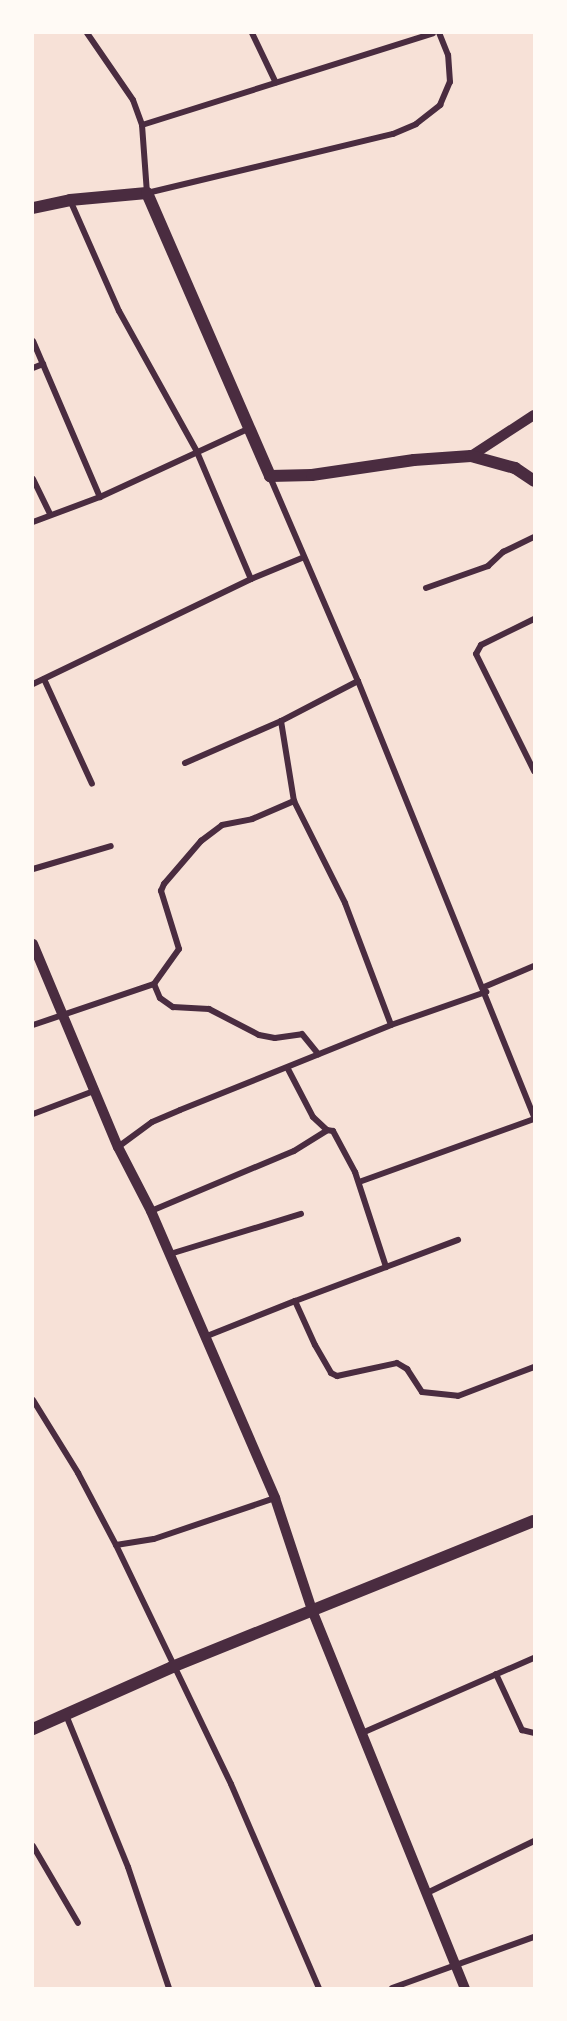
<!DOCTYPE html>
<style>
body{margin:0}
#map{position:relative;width:567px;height:2021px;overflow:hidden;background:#f7e1d7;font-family:Figtree,sans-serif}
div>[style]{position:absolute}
.minor>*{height:6px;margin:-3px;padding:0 3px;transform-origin:3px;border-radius:3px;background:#4a2c40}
.tertiary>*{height:10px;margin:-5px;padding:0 5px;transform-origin:5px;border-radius:5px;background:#4a2c40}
.secondary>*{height:12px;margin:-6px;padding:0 6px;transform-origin:6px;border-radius:6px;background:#4a2c40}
span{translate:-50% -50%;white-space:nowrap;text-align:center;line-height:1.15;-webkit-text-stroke:6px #fffaf5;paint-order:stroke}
.frame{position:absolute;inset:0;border:34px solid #fffaf5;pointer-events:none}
</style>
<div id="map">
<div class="minor">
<i style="left:87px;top:33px;width:81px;rotate:55.5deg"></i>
<i style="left:133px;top:100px;width:27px;rotate:70deg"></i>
<i style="left:142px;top:125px;width:68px;rotate:85.8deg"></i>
<i style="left:147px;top:193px;width:253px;rotate:-13.5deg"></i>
<i style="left:393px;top:134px;width:25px;rotate:-23deg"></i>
<i style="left:416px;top:124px;width:31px;rotate:-38deg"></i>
<i style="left:440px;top:105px;width:25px;rotate:-67deg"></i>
<i style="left:450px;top:82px;width:27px;rotate:-94deg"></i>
<i style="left:448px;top:55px;width:24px;rotate:-112deg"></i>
<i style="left:252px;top:33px;width:55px;rotate:64.4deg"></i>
<i style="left:142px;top:125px;width:305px;rotate:-17.5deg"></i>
<i style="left:70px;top:200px;width:121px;rotate:66.2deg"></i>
<i style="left:119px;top:311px;width:161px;rotate:61deg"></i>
<i style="left:197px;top:452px;width:138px;rotate:67deg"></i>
<i style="left:33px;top:341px;width:170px;rotate:66.8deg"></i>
<i style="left:33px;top:368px;width:11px;rotate:-22deg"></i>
<i style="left:270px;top:477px;width:222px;rotate:66.7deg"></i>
<i style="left:358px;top:681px;width:469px;rotate:68deg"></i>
<i style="left:33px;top:479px;width:39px;rotate:64deg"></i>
<i style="left:33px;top:522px;width:72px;rotate:-20.5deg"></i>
<i style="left:100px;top:497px;width:165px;rotate:-24.7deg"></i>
<i style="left:426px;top:588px;width:66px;rotate:-19.5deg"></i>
<i style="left:488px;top:566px;width:21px;rotate:-43deg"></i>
<i style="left:503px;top:552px;width:34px;rotate:-26deg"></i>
<i style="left:534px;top:619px;width:59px;rotate:153.9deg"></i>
<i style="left:481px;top:645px;width:10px;rotate:119deg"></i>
<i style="left:476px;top:654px;width:131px;rotate:63.6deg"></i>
<i style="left:44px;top:679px;width:115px;rotate:65.4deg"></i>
<i style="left:358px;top:681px;width:87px;rotate:152.5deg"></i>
<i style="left:281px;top:721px;width:81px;rotate:80.8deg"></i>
<i style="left:294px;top:801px;width:114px;rotate:63.4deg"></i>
<i style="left:345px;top:903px;width:130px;rotate:69.3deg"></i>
<i style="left:33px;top:684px;width:242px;rotate:-25.7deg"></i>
<i style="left:251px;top:579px;width:55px;rotate:-22.4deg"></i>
<i style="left:185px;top:763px;width:105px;rotate:-23.6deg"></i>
<i style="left:33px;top:869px;width:81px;rotate:-16.4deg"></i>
<i style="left:154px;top:984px;width:15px;rotate:67deg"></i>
<i style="left:160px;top:998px;width:16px;rotate:35deg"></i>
<i style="left:173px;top:1007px;width:36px;rotate:3deg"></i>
<i style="left:209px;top:1009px;width:56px;rotate:27.5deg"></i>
<i style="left:259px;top:1035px;width:16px;rotate:11deg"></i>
<i style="left:275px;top:1038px;width:27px;rotate:-8deg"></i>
<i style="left:302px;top:1034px;width:26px;rotate:51deg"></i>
<i style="left:484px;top:987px;width:54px;rotate:-22.8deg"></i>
<i style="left:33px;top:1025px;width:128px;rotate:-18.7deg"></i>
<i style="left:154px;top:984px;width:43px;rotate:-54.5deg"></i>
<i style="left:179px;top:949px;width:61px;rotate:-107.2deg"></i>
<i style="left:161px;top:891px;width:8px;rotate:-67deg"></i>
<i style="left:164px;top:884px;width:57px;rotate:-49.3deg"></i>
<i style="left:201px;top:841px;width:26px;rotate:-37deg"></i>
<i style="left:222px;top:825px;width:31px;rotate:-11deg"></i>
<i style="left:252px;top:819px;width:46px;rotate:-23.2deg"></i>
<i style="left:288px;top:1069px;width:54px;rotate:62.5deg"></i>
<i style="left:313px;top:1117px;width:19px;rotate:43deg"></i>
<i style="left:33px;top:1114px;width:65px;rotate:-20.7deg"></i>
<i style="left:118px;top:1147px;width:42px;rotate:-36.3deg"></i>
<i style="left:152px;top:1122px;width:30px;rotate:-23deg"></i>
<i style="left:180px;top:1110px;width:227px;rotate:-21.9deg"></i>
<i style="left:391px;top:1025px;width:101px;rotate:-19.2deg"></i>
<i style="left:359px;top:1182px;width:186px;rotate:-19.8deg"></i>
<i style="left:151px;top:1211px;width:155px;rotate:-22.8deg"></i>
<i style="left:294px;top:1151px;width:39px;rotate:-32deg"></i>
<i style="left:327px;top:1130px;width:6px;rotate:9deg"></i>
<i style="left:333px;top:1131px;width:47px;rotate:61.8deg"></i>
<i style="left:355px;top:1172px;width:100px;rotate:71.9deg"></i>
<i style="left:386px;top:1267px;width:97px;rotate:159.5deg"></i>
<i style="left:170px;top:1254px;width:137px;rotate:-17deg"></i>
<i style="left:386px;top:1267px;width:77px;rotate:-20.6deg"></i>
<i style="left:207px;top:1336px;width:95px;rotate:-21.7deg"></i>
<i style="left:295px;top:1301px;width:48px;rotate:65.6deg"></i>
<i style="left:315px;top:1345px;width:32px;rotate:60deg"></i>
<i style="left:331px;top:1373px;width:7px;rotate:27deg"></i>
<i style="left:337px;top:1376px;width:61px;rotate:-12.2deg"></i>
<i style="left:397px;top:1363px;width:12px;rotate:31deg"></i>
<i style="left:407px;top:1369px;width:27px;rotate:57deg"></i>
<i style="left:422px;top:1392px;width:36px;rotate:6deg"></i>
<i style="left:458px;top:1396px;width:81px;rotate:-20.9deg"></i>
<i style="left:33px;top:1400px;width:86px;rotate:58.3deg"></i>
<i style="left:78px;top:1473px;width:81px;rotate:62.2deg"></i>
<i style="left:116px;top:1545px;width:38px;rotate:-9deg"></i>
<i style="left:154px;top:1539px;width:128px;rotate:-18.7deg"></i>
<i style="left:116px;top:1545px;width:265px;rotate:64.3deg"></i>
<i style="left:231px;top:1784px;width:222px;rotate:66.7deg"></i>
<i style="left:496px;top:1674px;width:62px;rotate:65.1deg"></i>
<i style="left:522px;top:1730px;width:12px;rotate:14deg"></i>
<i style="left:66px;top:1715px;width:164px;rotate:67.8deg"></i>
<i style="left:128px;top:1867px;width:128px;rotate:71.3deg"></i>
<i style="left:362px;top:1733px;width:188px;rotate:-23.6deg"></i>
<i style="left:33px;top:1846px;width:89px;rotate:59.7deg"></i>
<i style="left:427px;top:1893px;width:119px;rotate:-25.9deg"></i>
<i style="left:392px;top:1988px;width:151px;rotate:-19.8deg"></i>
</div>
<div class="tertiary">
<i style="left:471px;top:456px;width:75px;rotate:-33.1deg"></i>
<i style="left:33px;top:944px;width:220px;rotate:67.3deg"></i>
<i style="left:118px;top:1147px;width:72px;rotate:62.7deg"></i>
<i style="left:151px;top:1211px;width:313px;rotate:66.6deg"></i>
<i style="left:275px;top:1498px;width:118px;rotate:71.7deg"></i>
<i style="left:312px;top:1610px;width:408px;rotate:68deg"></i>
</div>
<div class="secondary">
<i style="left:33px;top:208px;width:38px;rotate:-12deg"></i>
<i style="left:70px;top:200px;width:77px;rotate:-5.2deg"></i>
<i style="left:147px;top:193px;width:309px;rotate:66.5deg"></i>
<i style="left:270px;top:476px;width:42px;rotate:-1.4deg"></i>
<i style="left:312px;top:475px;width:103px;rotate:-8.4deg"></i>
<i style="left:414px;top:460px;width:57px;rotate:-4deg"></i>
<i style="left:471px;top:456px;width:46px;rotate:15.3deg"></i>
<i style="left:515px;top:468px;width:23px;rotate:34deg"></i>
<i style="left:33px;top:1729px;width:152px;rotate:-24deg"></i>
<i style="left:172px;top:1667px;width:390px;rotate:-22deg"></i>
</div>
<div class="frame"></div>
</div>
